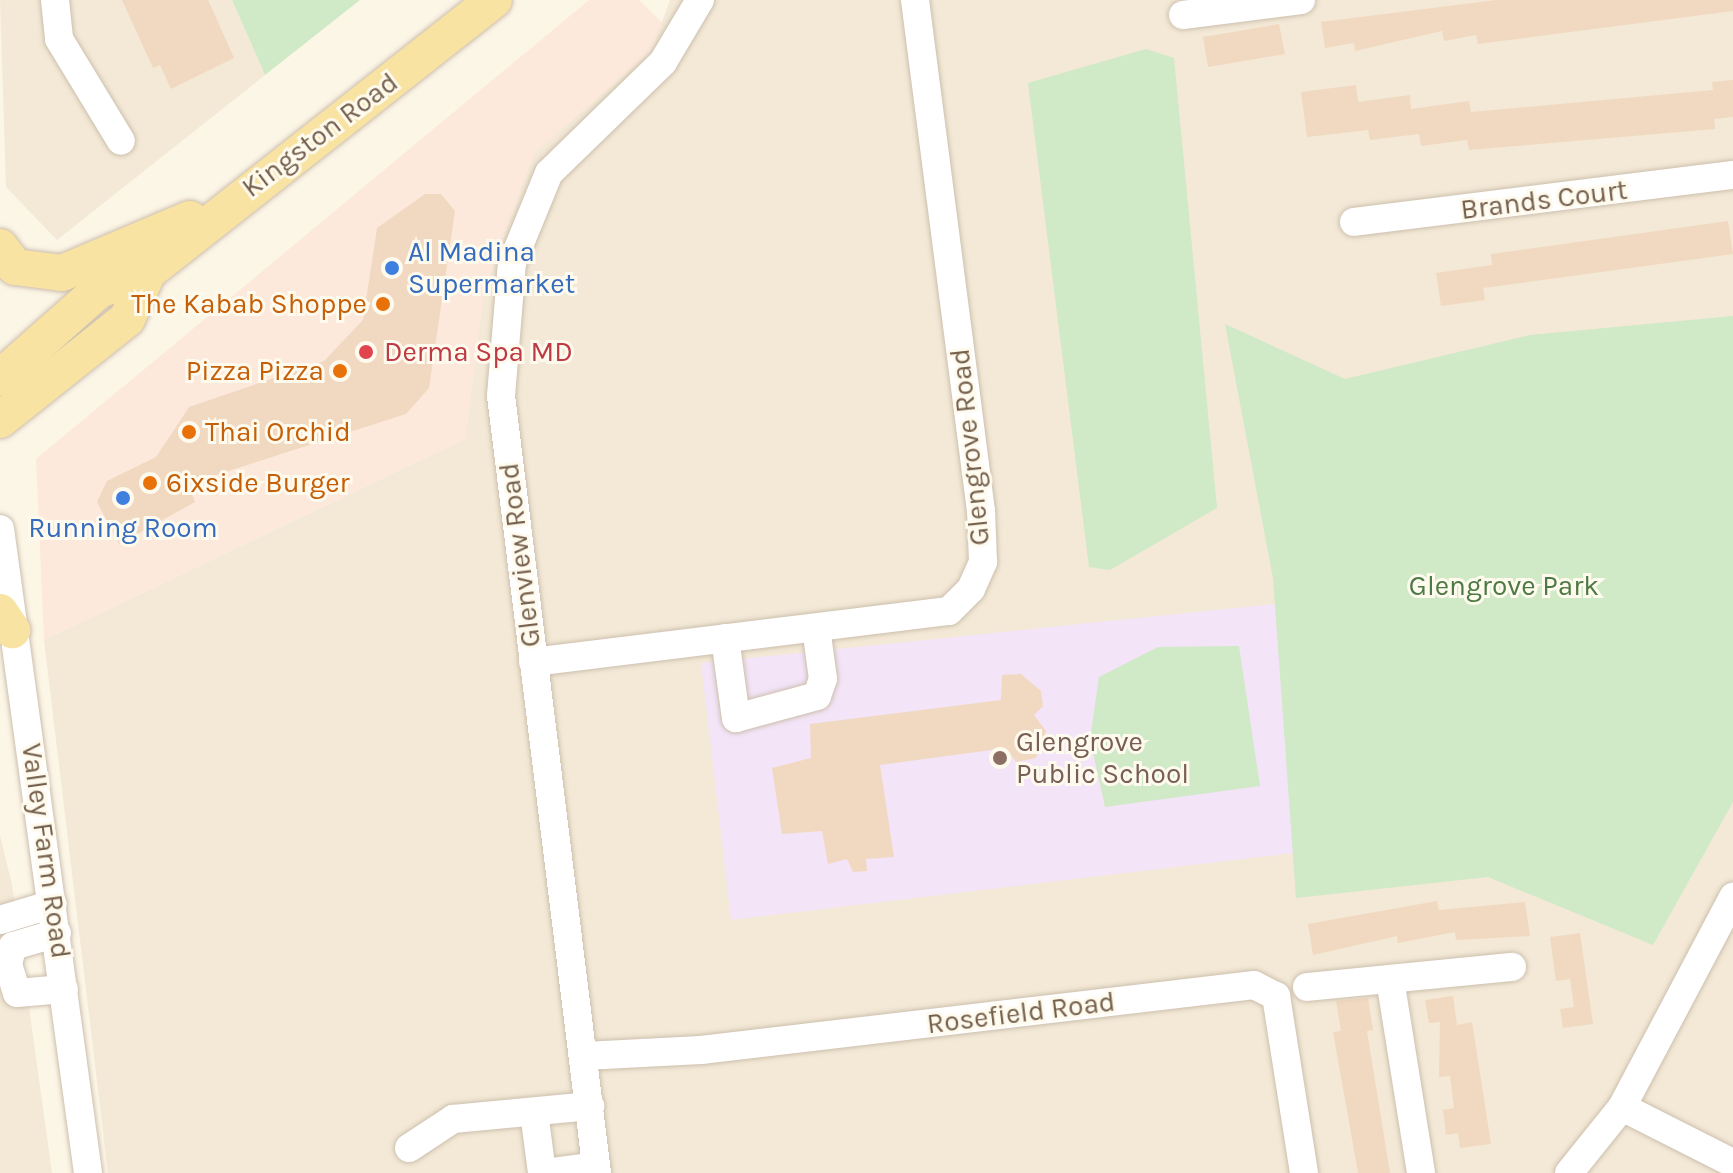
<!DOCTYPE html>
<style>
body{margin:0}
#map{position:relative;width:1733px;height:1173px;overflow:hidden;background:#fcf6e7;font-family:Karla,sans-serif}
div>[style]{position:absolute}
.residential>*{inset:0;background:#f3e9d6}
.commercial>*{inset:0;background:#fce9dc}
.education>*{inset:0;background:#f3e4f8}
.green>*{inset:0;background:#d0e9c6}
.building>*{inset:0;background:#f0d9c0}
.roads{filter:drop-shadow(0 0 2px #cdbfae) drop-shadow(0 0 2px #cdbfae)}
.minor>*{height:28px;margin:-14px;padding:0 14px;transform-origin:14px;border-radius:14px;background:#fff}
.major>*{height:36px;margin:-18px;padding:0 18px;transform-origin:18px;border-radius:18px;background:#f8e3a2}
.dots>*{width:22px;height:22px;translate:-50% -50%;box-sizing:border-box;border:4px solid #fefaee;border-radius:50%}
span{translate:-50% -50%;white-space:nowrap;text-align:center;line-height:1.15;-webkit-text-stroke:6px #fefaee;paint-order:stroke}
.street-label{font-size:28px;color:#75604c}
.shop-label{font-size:28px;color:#366cbe}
.left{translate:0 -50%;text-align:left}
.food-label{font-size:28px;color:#c56008}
.right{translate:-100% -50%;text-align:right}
.health-label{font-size:28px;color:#be3a42}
.park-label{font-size:28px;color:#4d7a44}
.education-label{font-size:28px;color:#785e54}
</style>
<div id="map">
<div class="residential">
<i style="clip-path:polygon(0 0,232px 0,265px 75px,57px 240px,6px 187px)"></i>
<i style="clip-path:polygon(670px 0,1733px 0,1733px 1173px,108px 1173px,44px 640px,465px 439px,484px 291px,534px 152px,651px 51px)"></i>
<i style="clip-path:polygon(0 835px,12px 885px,52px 1173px,0 1173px)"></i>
</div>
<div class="commercial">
<i style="clip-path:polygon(589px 0,639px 0,662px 23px,651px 51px,534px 153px,484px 291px,465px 439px,44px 640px,36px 459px)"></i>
</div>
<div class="education">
<i style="clip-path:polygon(1275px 604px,1294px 853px,731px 920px,701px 663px)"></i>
</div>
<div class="green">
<i style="clip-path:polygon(232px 0,360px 0,265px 75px)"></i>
<i style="clip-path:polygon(1146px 49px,1174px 58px,1217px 508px,1110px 570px,1089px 567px,1028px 83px)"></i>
<i style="clip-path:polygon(1733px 316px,1733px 802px,1653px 945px,1488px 877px,1296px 898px,1273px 578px,1225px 324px,1345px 379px,1530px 335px)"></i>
<i style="clip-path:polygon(1239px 646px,1260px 786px,1105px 807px,1090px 739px,1099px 677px,1158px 647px)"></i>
</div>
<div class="building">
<i style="clip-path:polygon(122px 0,208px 0,234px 58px,171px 89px,160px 65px,153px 68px)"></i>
<i style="clip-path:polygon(1496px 0,1733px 0,1733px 11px,1478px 44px,1476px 35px,1444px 41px,1442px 31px,1355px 51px,1354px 43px,1325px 48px,1321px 22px)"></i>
<i style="clip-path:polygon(1279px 24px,1285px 54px,1208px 67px,1203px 37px)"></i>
<i style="clip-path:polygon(1733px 80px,1733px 117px,1714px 119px,1715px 129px,1469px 150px,1467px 140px,1421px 146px,1419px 134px,1370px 140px,1368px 130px,1307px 137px,1301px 92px,1356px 85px,1358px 102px,1410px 95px,1411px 109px,1469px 101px,1471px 112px,1713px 90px,1712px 82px)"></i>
<i style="clip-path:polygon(425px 194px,441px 194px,455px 211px,429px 388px,406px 414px,188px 484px,195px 502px,119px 544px,97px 502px,107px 481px,156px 457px,189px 407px,324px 361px,363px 320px,377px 228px)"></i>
<i style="clip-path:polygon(1728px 221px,1733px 254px,1483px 288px,1485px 300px,1441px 306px,1436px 273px,1492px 265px,1491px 254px)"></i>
<i style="clip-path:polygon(1021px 674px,1041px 691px,1043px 706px,1034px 715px,1046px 731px,1036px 758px,1016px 762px,1006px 748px,880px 765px,894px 857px,866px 859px,867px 871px,853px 872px,847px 859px,828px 864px,822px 831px,782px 834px,772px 768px,811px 758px,810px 724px,1001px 700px,1002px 675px)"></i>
<i style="clip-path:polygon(1437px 901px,1439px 910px,1525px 902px,1530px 936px,1456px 940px,1455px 932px,1398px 943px,1397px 936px,1313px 955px,1308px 924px)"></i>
<i style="clip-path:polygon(1580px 933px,1593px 1024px,1563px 1028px,1560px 1009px,1574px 1007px,1570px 979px,1556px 981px,1550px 937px)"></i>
<i style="clip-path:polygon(1453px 996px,1457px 1025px,1472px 1022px,1491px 1144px,1460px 1148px,1458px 1133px,1446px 1135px,1443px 1110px,1454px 1108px,1450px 1076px,1439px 1077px,1440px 1022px,1429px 1023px,1425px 1000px)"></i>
<i style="clip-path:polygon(1368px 998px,1373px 1030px,1367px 1031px,1390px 1173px,1358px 1173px,1333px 1032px,1341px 1031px,1336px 1001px)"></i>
</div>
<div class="roads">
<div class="minor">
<i style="left:55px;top:0;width:39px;rotate:84deg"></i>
<i style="left:59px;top:39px;width:119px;rotate:58.7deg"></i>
<i style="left:1183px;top:15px;width:119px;rotate:-7.2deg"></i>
<i style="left:1354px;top:222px;width:382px;rotate:-7.1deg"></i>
<i style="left:0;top:529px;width:650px;rotate:82.22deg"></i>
<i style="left:725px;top:638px;width:81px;rotate:82.2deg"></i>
<i style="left:736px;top:718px;width:84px;rotate:-15.2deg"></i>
<i style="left:817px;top:696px;width:18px;rotate:-71deg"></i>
<i style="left:823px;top:679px;width:51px;rotate:-97.8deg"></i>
<i style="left:533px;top:662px;width:419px;rotate:-7deg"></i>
<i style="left:949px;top:611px;width:31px;rotate:-45deg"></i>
<i style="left:971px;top:589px;width:30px;rotate:-66deg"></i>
<i style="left:983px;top:562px;width:51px;rotate:-92.2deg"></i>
<i style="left:981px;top:511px;width:515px;rotate:-97.36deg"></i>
<i style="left:0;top:920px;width:55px;rotate:-16.8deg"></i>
<i style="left:57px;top:933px;width:46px;rotate:163.5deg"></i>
<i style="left:13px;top:946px;width:19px;rotate:106deg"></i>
<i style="left:8px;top:964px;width:30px;rotate:73deg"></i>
<i style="left:17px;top:993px;width:47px;rotate:-4.9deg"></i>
<i style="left:1390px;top:979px;width:196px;rotate:80.9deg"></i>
<i style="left:1307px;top:987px;width:206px;rotate:-5.6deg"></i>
<i style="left:584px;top:1056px;width:117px;rotate:-2.9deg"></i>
<i style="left:701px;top:1050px;width:557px;rotate:-6.7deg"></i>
<i style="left:1254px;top:985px;width:25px;rotate:27deg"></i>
<i style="left:1276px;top:996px;width:179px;rotate:81deg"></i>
<i style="left:1622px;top:1107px;width:124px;rotate:26.8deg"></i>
<i style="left:534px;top:1112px;width:62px;rotate:82.5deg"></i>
<i style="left:409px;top:1148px;width:53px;rotate:-33.4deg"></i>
<i style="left:453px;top:1119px;width:138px;rotate:-5.4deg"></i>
<i style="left:544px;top:1173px;width:52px;rotate:-7.7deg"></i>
<i style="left:597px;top:1173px;width:783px;rotate:-97.04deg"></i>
<i style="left:501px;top:396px;width:133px;rotate:-85.3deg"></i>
<i style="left:512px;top:263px;width:97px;rotate:-67.7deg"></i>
<i style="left:549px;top:173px;width:159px;rotate:-44.2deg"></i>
<i style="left:663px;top:62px;width:72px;rotate:-59.2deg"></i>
<i style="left:1569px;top:1173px;width:85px;rotate:-51.2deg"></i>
<i style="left:1622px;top:1107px;width:238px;rotate:-62.1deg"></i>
</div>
<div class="major">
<i style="left:0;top:247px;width:25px;rotate:53deg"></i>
<i style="left:15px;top:267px;width:47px;rotate:7.3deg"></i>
<i style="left:62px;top:273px;width:139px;rotate:-22.9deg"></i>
<i style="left:0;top:378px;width:132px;rotate:-41.6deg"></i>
<i style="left:99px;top:290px;width:52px;rotate:-20.2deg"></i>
<i style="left:148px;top:272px;width:440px;rotate:-38.2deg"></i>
<i style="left:0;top:420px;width:162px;rotate:-38.5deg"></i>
<i style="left:127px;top:319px;width:51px;rotate:-65.9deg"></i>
<i style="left:0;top:612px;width:22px;rotate:56deg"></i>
</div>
</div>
<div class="dots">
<i style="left:392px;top:268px;background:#3f7fe0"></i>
<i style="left:383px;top:304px;background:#e8710a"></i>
<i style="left:366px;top:352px;background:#e0444e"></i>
<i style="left:340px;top:371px;background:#e8710a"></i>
<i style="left:189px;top:432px;background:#e8710a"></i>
<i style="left:150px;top:483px;background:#e8710a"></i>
<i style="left:123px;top:498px;background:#3f7fe0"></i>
<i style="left:1000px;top:758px;background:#8d6e63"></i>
</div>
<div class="street-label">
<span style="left:320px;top:135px;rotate:-37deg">Kingston Road</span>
<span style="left:1544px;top:200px;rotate:-7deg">Brands Court</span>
<span style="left:970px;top:447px;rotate:-96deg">Glengrove Road</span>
<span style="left:520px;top:555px;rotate:-97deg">Glenview Road</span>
<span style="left:46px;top:851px;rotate:82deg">Valley Farm Road</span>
<span style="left:1021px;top:1013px;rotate:-7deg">Rosefield Road</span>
</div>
<div class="shop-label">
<span class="left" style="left:408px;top:268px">Al Madina<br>Supermarket</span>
<span style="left:123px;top:528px">Running Room</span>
</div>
<div class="food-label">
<span class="right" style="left:367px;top:304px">The Kabab Shoppe</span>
<span class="right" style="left:324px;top:371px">Pizza Pizza</span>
<span class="left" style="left:205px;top:432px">Thai Orchid</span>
<span class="left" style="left:166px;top:483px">6ixside Burger</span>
</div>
<div class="health-label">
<span class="left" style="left:384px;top:352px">Derma Spa MD</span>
</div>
<div class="park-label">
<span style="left:1504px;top:586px">Glengrove Park</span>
</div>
<div class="education-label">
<span class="left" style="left:1016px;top:758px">Glengrove<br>Public School</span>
</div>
</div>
